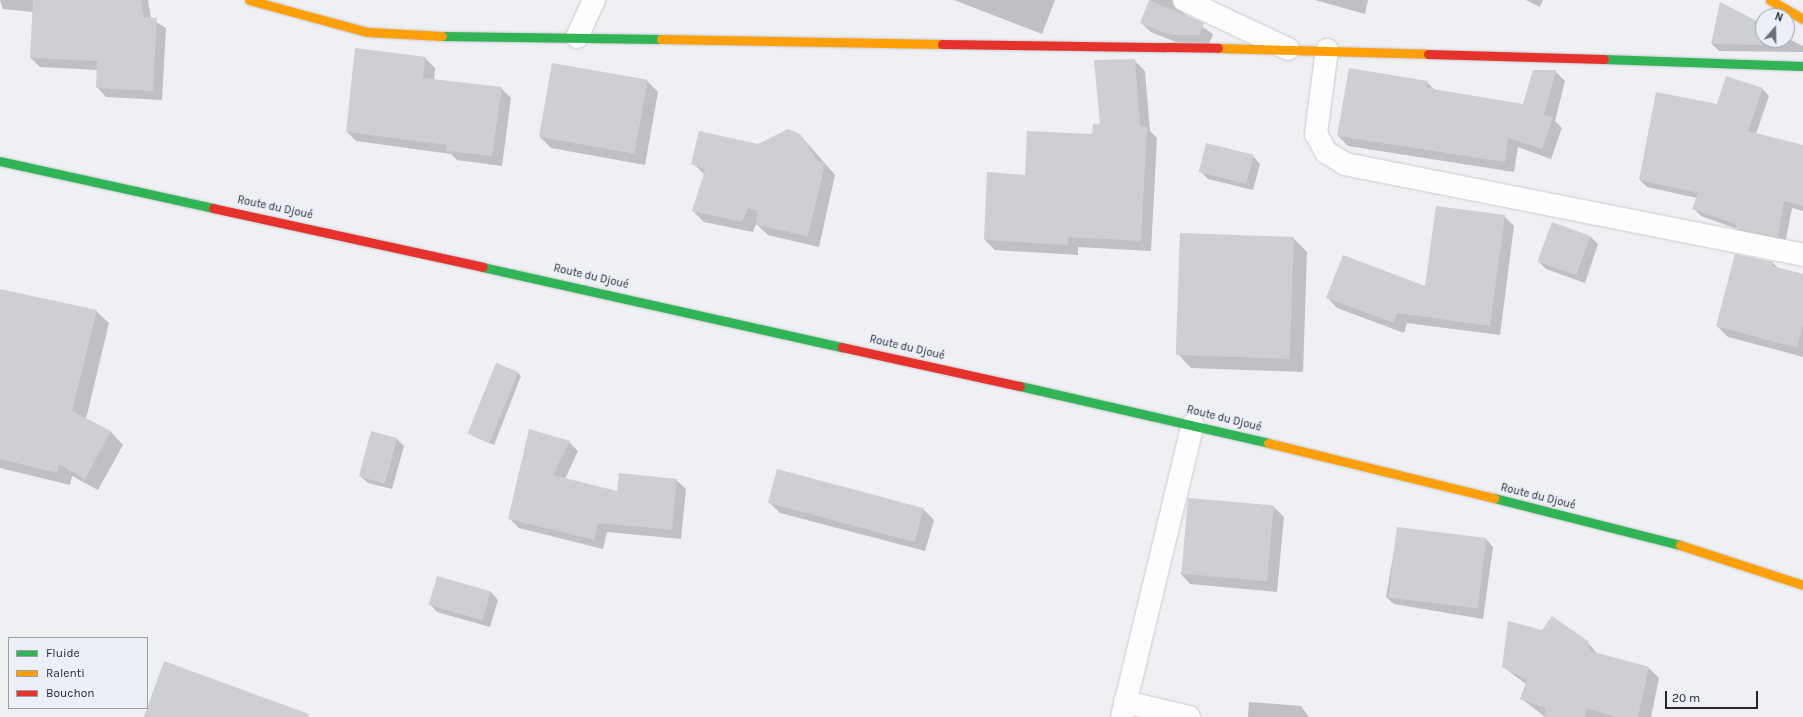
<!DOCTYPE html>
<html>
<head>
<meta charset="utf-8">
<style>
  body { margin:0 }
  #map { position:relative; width:1803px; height:717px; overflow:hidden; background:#eef0f4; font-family:Karla,sans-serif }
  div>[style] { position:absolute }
  .shadow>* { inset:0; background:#0003 }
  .building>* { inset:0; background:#cdcfd2; transform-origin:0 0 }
  .roads { filter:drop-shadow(0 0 1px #caccd0) drop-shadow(0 0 1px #caccd0) }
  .street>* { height:22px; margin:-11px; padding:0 11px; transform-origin:11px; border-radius:11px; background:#fcfdfd }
  .fast>* { height:9px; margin:-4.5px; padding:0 4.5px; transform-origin:4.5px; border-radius:4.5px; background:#30b455 }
  .slow>* { height:9px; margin:-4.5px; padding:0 4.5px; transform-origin:4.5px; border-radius:4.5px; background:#ff9f0a }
  .jam>* { height:9px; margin:-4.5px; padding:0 4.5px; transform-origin:4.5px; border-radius:4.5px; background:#e5322d }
  span { translate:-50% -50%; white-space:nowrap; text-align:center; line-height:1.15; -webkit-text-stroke:3px #eaeff8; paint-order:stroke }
  .street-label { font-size:11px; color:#26272b }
  .legend { position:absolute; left:8px; top:637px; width:140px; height:72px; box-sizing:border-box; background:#eaeff8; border:1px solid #9c9fa6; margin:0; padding:5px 7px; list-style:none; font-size:12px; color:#26272b }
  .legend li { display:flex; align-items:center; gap:8px; height:20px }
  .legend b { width:20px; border:1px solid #9c9fa6 }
  .north { position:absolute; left:1755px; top:8px; width:40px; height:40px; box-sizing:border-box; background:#eaeff8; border:1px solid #9c9fa6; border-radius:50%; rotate:20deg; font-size:11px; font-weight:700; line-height:16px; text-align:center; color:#26272b }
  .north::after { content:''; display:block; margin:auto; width:14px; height:18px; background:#6c6d71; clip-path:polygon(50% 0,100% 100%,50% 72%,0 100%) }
  .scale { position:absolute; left:1665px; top:691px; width:93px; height:18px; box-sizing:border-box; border:2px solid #26272b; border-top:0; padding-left:5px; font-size:12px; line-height:14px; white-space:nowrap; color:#26272b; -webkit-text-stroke:3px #eaeff8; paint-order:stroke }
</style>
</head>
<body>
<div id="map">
  <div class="shadow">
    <div style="clip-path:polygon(0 0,148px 0,151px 19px,166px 28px,162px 100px,106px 97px,97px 87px,98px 70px,40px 67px,31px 58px,33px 12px,3px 9px)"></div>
    <div style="clip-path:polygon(954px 0,1055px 0,1042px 34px)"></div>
    <div style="clip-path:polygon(1150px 0,1189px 0,1182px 5px,1183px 13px,1213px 34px,1209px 44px,1181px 44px,1151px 32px,1141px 23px)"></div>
    <div style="clip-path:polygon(1315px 0,1368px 0,1365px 14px)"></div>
    <div style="clip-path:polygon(1526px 0,1543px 0,1540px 7px)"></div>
    <div style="clip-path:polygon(1763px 25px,1763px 40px,1787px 38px,1803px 46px,1803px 52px,1719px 51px,1712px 44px)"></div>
    <div style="clip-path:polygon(425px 58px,435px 68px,434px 80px,501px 88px,511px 98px,502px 166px,457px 160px,451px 154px,356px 141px,347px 132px)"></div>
    <div style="clip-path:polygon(1134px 60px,1145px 71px,1150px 131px,1157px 138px,1151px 251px,1078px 247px,1078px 255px,995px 250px,985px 240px,1026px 176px,1093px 135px)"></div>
    <div style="clip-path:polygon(1555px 71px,1565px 81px,1555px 121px,1562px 128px,1551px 159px,1518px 147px,1514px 172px,1348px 146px,1338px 136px,1427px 82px,1436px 91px,1524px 105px)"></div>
    <div style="clip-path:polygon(647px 81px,658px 92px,645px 165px,551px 148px,540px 137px)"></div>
    <div style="clip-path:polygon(1762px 88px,1769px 96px,1756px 134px,1803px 146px,1803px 211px,1792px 208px,1785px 244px,1744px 236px,1737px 229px,1701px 216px,1694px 209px,1697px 198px,1647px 187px,1640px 180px,1717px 105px)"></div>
    <div style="clip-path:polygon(800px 135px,835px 175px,819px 247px,768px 235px,756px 224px,753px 232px,704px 222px,693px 211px,705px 175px,693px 163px)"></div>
    <div style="clip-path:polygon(1253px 156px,1260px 164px,1253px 190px,1208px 179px,1200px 171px)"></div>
    <div style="clip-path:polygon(1504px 216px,1514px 226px,1500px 335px,1407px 323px,1404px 333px,1337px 308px,1328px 298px,1426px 287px)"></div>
    <div style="clip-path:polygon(1552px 223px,1591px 237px,1598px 244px,1585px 283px,1546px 269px,1538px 261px)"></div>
    <div style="clip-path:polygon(1293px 238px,1307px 252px,1303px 372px,1191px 368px,1178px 354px)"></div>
    <div style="clip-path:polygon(1773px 263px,1778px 268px,1803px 275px,1803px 357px,1728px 337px,1717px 326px)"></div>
    <div style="clip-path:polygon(0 290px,96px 311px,109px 323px,86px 419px,111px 432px,123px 445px,98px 490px,72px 476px,70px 485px,0 468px)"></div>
    <div style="clip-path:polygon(517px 372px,521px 376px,494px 445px,475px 437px,471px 434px)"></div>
    <div style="clip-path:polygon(396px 438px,404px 446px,392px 489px,368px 483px,360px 476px)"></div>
    <div style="clip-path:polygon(569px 442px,578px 451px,565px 479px,618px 492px,676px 480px,686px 489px,681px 539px,607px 532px,603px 549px,519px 528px,509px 518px)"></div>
    <div style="clip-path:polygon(769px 502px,923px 509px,934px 520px,925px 551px,780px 513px)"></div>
    <div style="clip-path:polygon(1273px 506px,1284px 517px,1277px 592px,1190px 584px,1180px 573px)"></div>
    <div style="clip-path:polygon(1398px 528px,1486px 539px,1493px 547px,1483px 619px,1394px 604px,1386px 597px)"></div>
    <div style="clip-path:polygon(438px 577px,491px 592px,498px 600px,490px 627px,437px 612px,430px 604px)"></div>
    <div style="clip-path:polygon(1587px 642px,1598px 654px,1648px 667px,1659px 678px,1651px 717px,1545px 717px,1521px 698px,1526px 684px,1503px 667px)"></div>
    <div style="clip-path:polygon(1249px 702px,1301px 706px,1309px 717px,1248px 717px)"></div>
  </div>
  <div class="building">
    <div style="clip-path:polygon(33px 0,141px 0,144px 17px,157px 18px,153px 91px,96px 88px,97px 61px,30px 58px)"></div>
    <div style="clip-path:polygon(1149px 0,1204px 23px,1199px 35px,1170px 35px,1140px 23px)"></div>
    <div style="clip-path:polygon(1720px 2px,1763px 24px,1763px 45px,1711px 44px)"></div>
    <div style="clip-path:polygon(355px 48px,426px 57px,423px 78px,502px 87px,492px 156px,446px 151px,447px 145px,346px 132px)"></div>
    <div style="clip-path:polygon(1135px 59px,1140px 126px,1147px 127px,1141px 241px,1068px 237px,1068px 245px,984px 240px,987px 172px,1025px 175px,1027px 131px,1092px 134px,1093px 124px,1100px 124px,1094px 60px)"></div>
    <div style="left:552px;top:63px;width:97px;height:75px;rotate:10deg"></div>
    <div style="clip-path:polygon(1349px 68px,1428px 81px,1427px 88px,1523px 104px,1533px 70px,1556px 70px,1544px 115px,1553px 117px,1542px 149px,1508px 138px,1505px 162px,1337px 136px)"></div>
    <div style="clip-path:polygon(1726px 76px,1763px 88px,1748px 131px,1803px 145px,1803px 206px,1784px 201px,1778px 237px,1736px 229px,1736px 224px,1692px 209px,1698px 193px,1639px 180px,1656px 92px,1717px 104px)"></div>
    <div style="clip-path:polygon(788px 129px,800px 134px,817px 160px,825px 164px,808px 236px,756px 225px,758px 211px,748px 208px,742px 222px,692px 211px,705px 170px,691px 164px,699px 131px,758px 144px)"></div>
    <div style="left:1206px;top:143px;width:49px;height:30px;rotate:14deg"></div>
    <div style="clip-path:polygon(1436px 206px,1505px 215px,1490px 326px,1397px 313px,1394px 323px,1326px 298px,1343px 255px,1425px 286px)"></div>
    <div style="left:1552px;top:222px;width:41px;height:42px;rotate:20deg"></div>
    <div style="left:1180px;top:233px;width:114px;height:122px;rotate:2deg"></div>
    <div style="clip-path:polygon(1735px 254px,1773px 262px,1772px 266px,1803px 274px,1803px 325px,1797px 348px,1716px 326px)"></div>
    <div style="clip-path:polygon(0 289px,97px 310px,72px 411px,111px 431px,85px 479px,59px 464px,57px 473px,0 459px)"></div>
    <div style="left:496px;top:363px;width:24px;height:76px;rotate:22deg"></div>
    <div style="clip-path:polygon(529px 429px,570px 441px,553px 475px,617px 491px,619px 473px,677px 479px,672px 530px,598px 523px,594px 540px,508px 519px)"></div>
    <div style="left:371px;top:431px;width:27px;height:47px;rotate:15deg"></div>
    <div style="left:777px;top:469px;width:152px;height:35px;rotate:15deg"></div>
    <div style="left:1188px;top:498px;width:86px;height:76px;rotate:5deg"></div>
    <div style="left:1397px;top:527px;width:90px;height:71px;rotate:7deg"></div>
    <div style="left:437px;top:576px;width:56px;height:30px;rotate:16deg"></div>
    <div style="clip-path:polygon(1552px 616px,1588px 641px,1590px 651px,1649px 667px,1638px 717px,1615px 717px,1587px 708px,1585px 717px,1544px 717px,1546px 708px,1520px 699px,1527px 680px,1502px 667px,1508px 621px,1542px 630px)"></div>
    <div style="clip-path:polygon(164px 661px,309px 714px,308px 717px,144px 717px)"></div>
  </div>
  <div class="roads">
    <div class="street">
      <div style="left:1184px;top:0;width:115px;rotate:25.2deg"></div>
      <div style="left:577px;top:37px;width:41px;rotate:-65.3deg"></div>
      <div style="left:1327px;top:50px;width:85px;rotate:97.5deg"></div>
      <div style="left:1316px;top:134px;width:21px;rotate:61deg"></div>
      <div style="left:1326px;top:152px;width:22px;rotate:32deg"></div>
      <div style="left:1345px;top:164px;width:467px;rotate:11.2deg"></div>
      <div style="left:1125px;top:702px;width:66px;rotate:13.2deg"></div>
      <div style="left:1122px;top:717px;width:301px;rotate:-76.4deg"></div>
    </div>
    <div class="fast">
      <div style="left:442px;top:36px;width:219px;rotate:0.8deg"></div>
      <div style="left:1604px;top:59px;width:199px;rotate:2deg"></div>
      <div style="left:0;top:161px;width:218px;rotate:12.4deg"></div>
      <div style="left:483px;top:267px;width:368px;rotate:12.6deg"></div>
      <div style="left:1020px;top:386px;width:254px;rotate:12.9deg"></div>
      <div style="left:1494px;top:498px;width:192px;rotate:14.2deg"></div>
    </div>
    <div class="slow">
      <div style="left:249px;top:0;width:123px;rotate:15.1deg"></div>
      <div style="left:368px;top:32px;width:74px;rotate:3.1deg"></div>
      <div style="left:1770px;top:0;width:38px;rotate:30deg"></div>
      <div style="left:661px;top:39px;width:281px;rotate:1deg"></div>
      <div style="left:1218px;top:48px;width:210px;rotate:1.6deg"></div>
      <div style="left:1268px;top:443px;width:233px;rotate:13.7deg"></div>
      <div style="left:1680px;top:545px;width:129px;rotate:18deg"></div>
    </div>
    <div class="jam">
      <div style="left:942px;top:44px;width:276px;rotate:0.8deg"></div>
      <div style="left:1428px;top:54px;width:176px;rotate:1.6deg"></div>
      <div style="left:213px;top:208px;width:276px;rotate:12.3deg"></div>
      <div style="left:842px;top:347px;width:182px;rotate:12.4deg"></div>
    </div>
  </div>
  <div class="street-label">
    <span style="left:275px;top:208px;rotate:12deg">Route du Djoué</span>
    <span style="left:591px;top:277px;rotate:13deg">Route du Djoué</span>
    <span style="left:907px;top:348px;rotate:13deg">Route du Djoué</span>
    <span style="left:1224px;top:419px;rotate:14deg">Route du Djoué</span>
    <span style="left:1538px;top:497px;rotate:14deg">Route du Djoué</span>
  </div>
  <ul class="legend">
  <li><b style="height:5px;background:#30b455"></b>Fluide</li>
  <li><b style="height:5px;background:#ff9f0a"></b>Ralenti</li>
  <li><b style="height:5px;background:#e5322d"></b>Bouchon</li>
  </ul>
  <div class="north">N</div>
  <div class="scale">20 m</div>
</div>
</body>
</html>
